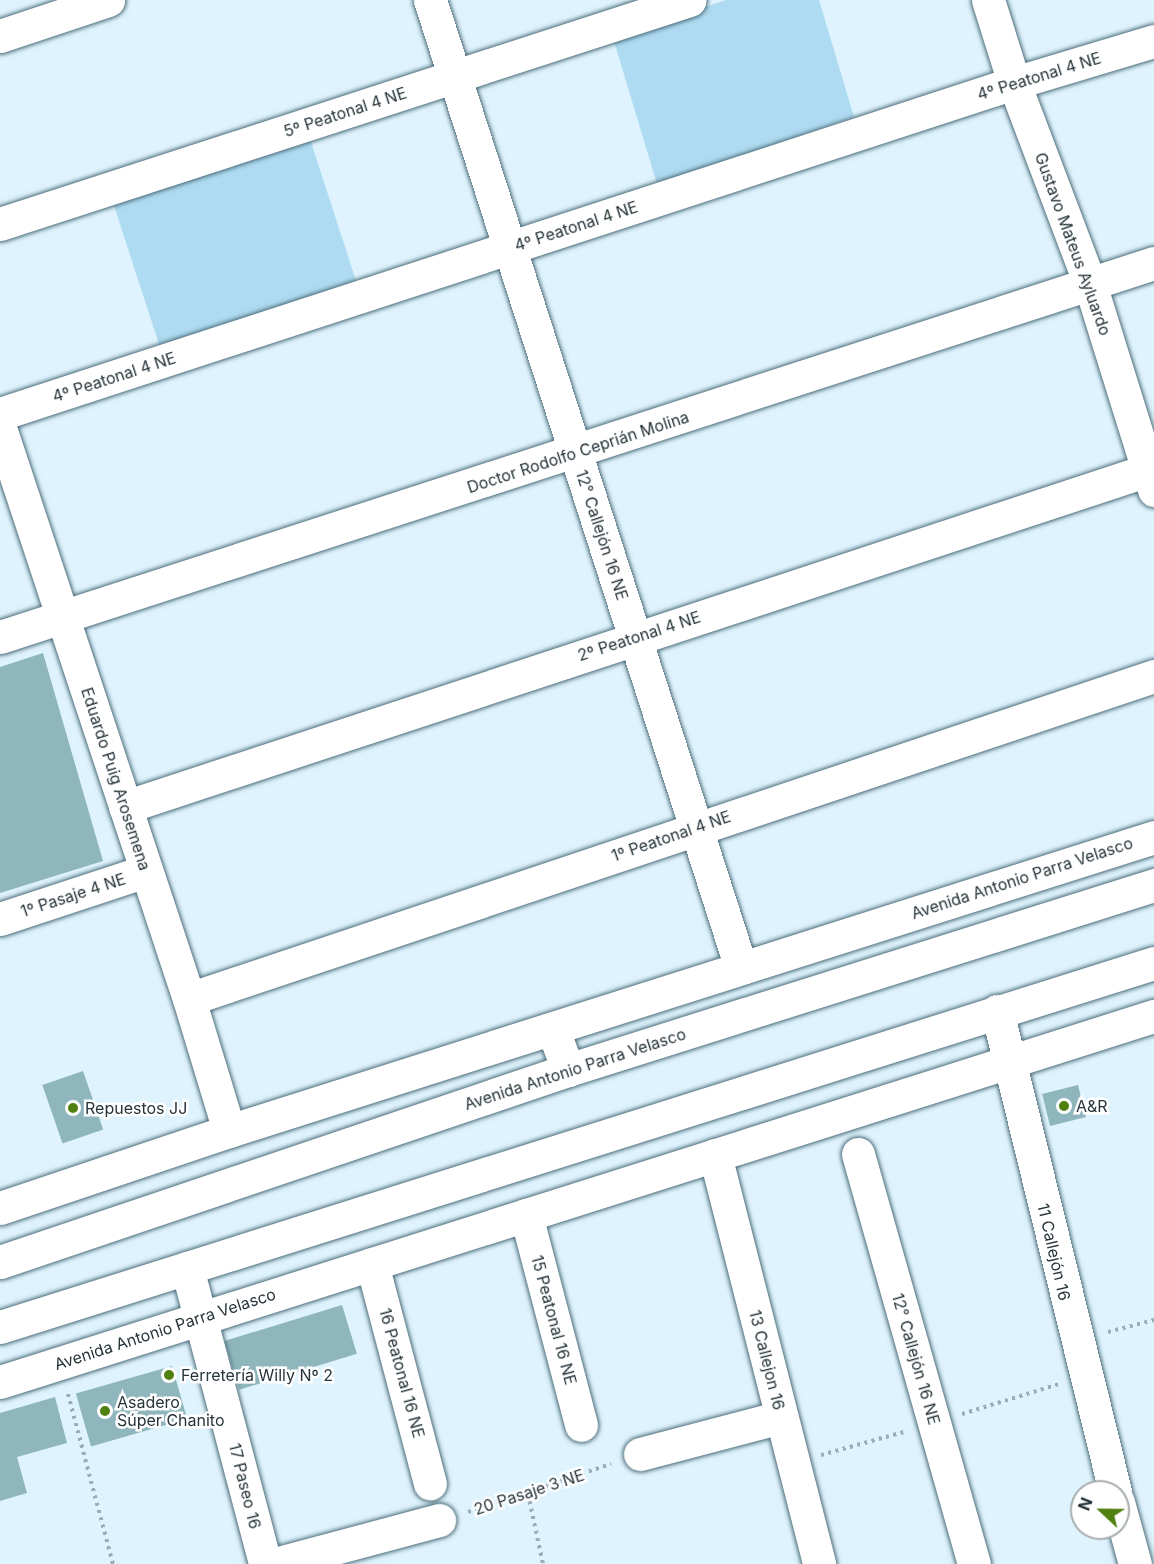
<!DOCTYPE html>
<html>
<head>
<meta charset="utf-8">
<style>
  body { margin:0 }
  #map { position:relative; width:1154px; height:1564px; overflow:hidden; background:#def3fd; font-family:Inter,sans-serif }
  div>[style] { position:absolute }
  .green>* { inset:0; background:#aedbf1; transform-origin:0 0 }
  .building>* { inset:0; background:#8fb6bd; transform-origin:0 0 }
  .path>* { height:4px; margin-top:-2px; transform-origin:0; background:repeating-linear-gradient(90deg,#9aacb5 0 3px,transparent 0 7.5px) }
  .roads { filter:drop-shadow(0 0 2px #4d6d7b) drop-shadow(0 0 2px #4d6d7b) }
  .minor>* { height:33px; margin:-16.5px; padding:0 16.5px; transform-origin:16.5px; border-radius:16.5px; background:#fff }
  .tertiary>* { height:33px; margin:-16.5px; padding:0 16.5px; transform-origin:16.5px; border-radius:16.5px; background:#fff }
  .secondary>* { height:33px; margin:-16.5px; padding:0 16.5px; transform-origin:16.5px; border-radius:16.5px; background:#fff }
  .dots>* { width:16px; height:16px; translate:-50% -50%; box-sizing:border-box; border:3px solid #fff; border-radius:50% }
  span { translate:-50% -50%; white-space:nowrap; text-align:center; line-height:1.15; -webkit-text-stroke:5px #fff; paint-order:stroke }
  .street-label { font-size:16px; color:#26343a }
  .poi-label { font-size:16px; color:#26343a }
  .left { translate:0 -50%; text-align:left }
  .north { position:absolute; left:1070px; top:1480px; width:60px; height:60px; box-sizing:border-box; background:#fff; border:2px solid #a8aeb0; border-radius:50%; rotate:292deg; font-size:16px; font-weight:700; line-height:24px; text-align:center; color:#26343a }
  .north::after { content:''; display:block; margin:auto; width:21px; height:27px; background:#508010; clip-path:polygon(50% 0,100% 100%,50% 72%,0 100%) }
</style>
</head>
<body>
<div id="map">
  <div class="green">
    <div style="clip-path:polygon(726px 0,819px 0,854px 117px,657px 184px,613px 38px)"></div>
    <div style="left:309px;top:136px;width:153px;height:207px;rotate:72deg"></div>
  </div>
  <div class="building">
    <div style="clip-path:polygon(43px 653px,103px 861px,0 893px,0 667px)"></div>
    <div style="left:83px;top:1071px;width:62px;height:43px;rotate:71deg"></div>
    <div style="left:1078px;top:1085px;width:33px;height:37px;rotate:76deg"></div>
    <div style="left:342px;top:1305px;width:51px;height:123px;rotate:73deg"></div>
    <div style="left:172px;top:1366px;width:55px;height:100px;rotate:74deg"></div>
    <div style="clip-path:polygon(55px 1397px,67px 1443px,17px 1457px,27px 1493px,0 1501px,0 1413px)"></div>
  </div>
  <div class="path">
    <div style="left:1108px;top:1332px;width:48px;rotate:-14.6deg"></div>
    <div style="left:68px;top:1394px;width:176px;rotate:75.2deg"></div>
    <div style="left:962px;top:1414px;width:102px;rotate:-17.2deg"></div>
    <div style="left:821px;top:1455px;width:86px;rotate:-15.5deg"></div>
    <div style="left:528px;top:1494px;width:72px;rotate:77.9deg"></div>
    <div style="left:468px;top:1512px;width:151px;rotate:-18.6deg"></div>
  </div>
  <div class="roads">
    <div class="minor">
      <div style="left:430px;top:0;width:1017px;rotate:72.19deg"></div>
      <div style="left:988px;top:0;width:87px;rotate:72.6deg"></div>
      <div style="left:1014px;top:83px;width:215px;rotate:69.3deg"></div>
      <div style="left:1090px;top:284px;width:216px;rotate:72.7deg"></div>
      <div style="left:0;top:36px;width:114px;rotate:-18.4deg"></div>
      <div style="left:0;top:224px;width:725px;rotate:-17.99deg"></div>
      <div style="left:0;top:414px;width:1067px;rotate:-18.08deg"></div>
      <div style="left:1014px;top:83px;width:146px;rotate:-16.7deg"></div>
      <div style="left:0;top:428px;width:601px;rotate:71.69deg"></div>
      <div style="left:189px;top:999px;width:138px;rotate:73.1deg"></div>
      <div style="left:0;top:637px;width:1213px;rotate:-17.96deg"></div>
      <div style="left:125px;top:807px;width:1083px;rotate:-18.23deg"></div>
      <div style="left:0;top:919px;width:154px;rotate:-18.2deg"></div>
      <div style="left:189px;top:999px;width:1018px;rotate:-18.51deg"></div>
      <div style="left:997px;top:1011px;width:495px;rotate:76.2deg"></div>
      <div style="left:858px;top:1154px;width:426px;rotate:74.2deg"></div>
      <div style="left:715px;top:1155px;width:422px;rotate:75.7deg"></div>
      <div style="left:526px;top:1215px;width:217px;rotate:75.3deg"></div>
      <div style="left:372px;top:1264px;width:227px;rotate:75.2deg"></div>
      <div style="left:187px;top:1268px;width:306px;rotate:75.2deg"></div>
      <div style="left:640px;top:1454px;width:146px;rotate:-14.7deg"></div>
      <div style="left:1118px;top:1502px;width:64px;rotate:74.7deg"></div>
      <div style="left:275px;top:1564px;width:170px;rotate:-15deg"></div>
    </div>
    <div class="tertiary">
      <div style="left:0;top:1208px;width:242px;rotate:-18.6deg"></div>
      <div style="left:229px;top:1131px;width:971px;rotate:-17.63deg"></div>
      <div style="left:0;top:1382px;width:1211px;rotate:-17.6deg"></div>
    </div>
    <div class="secondary">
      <div style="left:553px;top:1030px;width:43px;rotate:69.4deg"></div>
      <div style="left:0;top:1262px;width:600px;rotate:-18.68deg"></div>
      <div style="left:568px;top:1070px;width:615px;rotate:-17.52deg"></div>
      <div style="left:0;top:1327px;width:1210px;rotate:-17.51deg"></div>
    </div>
  </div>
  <div class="dots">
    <div style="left:1064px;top:1106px;background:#508010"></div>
    <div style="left:73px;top:1108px;background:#508010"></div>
    <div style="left:169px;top:1375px;background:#508010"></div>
    <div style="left:105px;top:1411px;background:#508010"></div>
  </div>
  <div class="street-label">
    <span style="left:1039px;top:76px;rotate:-17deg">4º Peatonal 4 NE</span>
    <span style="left:345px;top:112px;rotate:-18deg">5º Peatonal 4 NE</span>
    <span style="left:576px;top:226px;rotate:-18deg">4º Peatonal 4 NE</span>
    <span style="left:1073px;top:244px;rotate:70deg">Gustavo Mateus Ayluardo</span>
    <span style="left:114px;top:377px;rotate:-18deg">4º Peatonal 4 NE</span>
    <span style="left:578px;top:452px;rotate:-18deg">Doctor Rodolfo Ceprián Molina</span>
    <span style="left:602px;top:535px;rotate:72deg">12° Callejón 16 NE</span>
    <span style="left:639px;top:636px;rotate:-18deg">2º Peatonal 4 NE</span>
    <span style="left:116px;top:779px;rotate:72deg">Eduardo Puig Arosemena</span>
    <span style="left:671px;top:836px;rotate:-19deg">1º Peatonal 4 NE</span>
    <span style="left:1022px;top:878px;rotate:-18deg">Avenida Antonio Parra Velasco</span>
    <span style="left:73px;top:895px;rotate:-18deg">1º Pasaje 4 NE</span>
    <span style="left:575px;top:1069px;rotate:-18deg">Avenida Antonio Parra Velasco</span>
    <span style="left:1054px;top:1252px;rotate:77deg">11 Callejón 16</span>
    <span style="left:554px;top:1320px;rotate:75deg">15 Peatonal 16 NE</span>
    <span style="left:165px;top:1329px;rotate:-18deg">Avenida Antonio Parra Velasco</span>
    <span style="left:916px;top:1359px;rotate:74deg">12° Callejón 16 NE</span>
    <span style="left:767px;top:1360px;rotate:76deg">13 Callejon 16</span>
    <span style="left:402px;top:1373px;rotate:75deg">16 Peatonal 16 NE</span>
    <span style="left:245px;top:1486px;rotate:76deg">17 Paseo 16</span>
    <span style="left:529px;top:1492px;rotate:-18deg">20 Pasaje 3 NE</span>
  </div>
  <div class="poi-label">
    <span class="left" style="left:1076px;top:1106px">A&amp;R</span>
    <span class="left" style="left:85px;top:1108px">Repuestos JJ</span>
    <span class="left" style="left:181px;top:1375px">Ferretería Willy Nº 2</span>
    <span class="left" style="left:117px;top:1411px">Asadero<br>Súper Chanito</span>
  </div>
  <div class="north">N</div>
</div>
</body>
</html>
